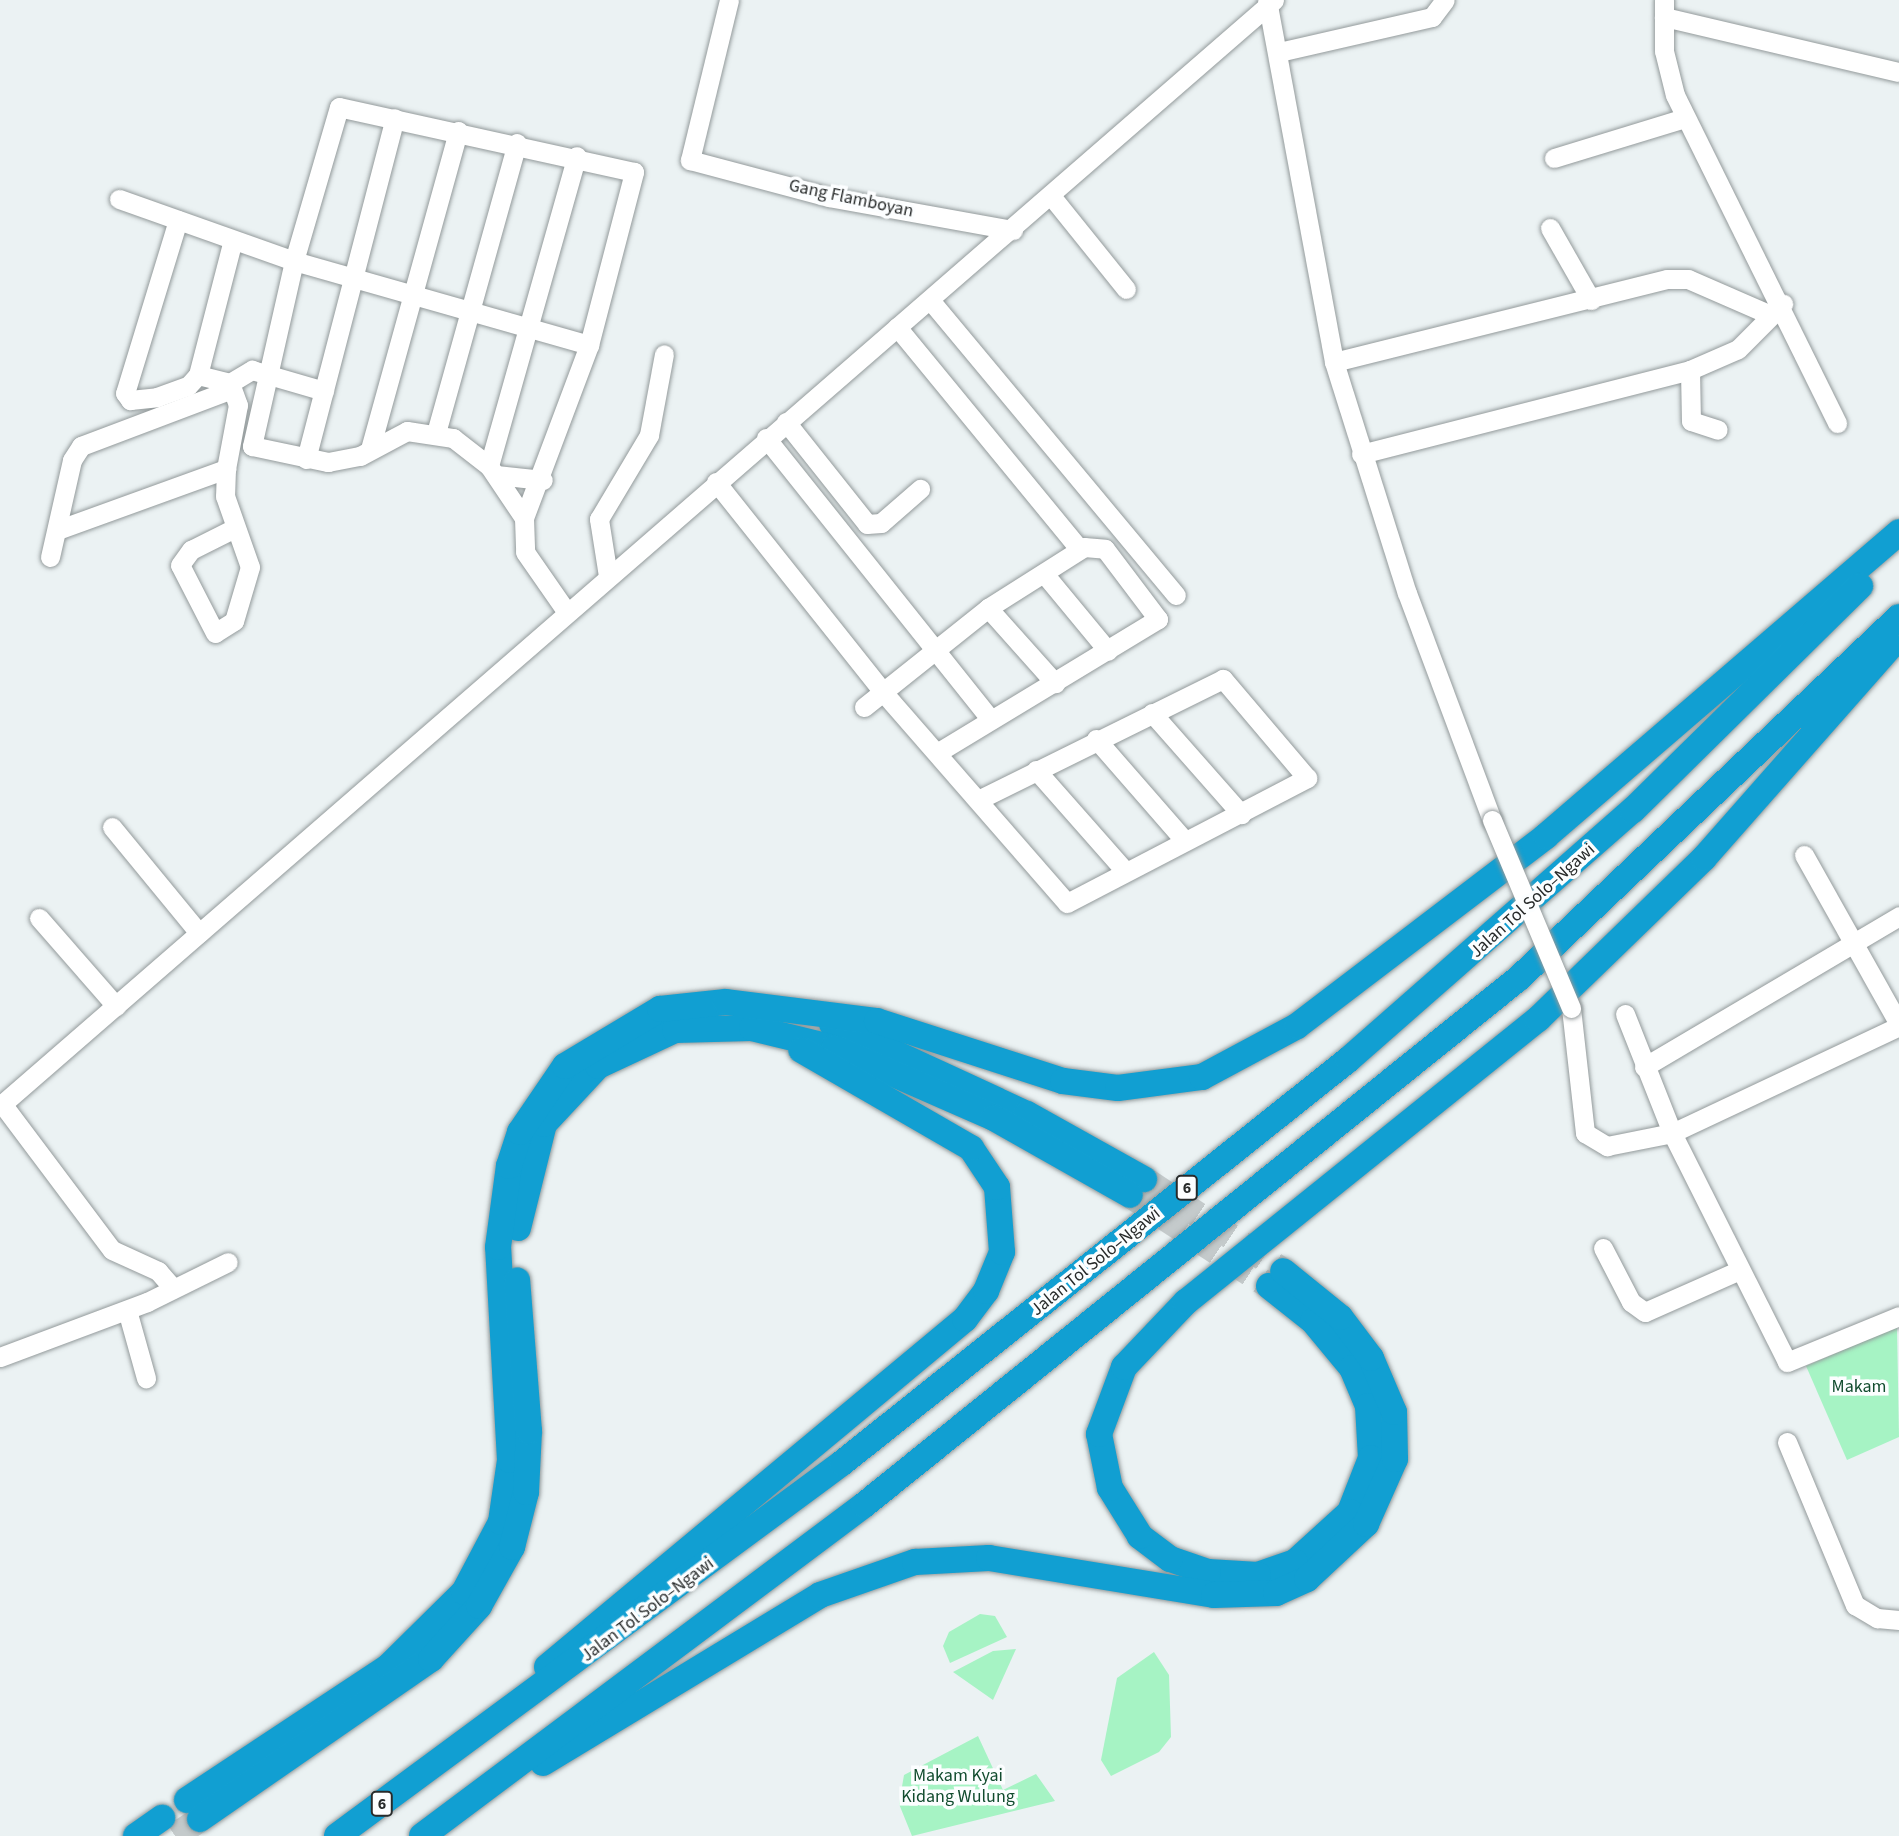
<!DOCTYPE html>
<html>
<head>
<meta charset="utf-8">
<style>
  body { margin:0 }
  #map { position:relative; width:1899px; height:1836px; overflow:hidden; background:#ebf2f3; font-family:"Source Sans 3",sans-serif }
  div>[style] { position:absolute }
  .green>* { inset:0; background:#a6f3c4 }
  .highway-tunnel>* { height:26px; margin-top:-13px; transform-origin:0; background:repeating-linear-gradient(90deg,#c4cacb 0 26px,transparent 0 39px) }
  .roads { filter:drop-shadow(0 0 2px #939a9b) drop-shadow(0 0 2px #939a9b) }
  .minor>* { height:19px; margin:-9.5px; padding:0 9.5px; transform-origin:9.5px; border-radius:9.5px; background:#fff }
  .highway>* { height:26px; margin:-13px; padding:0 13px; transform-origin:13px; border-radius:13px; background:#119fd2 }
  .bridges { filter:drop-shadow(0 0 2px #939a9b) drop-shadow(0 0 2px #939a9b) }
  .minor-bridge>* { height:19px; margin:-9.5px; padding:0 9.5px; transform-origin:9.5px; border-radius:9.5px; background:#fff }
  span { translate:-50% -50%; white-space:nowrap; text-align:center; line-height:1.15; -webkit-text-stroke:7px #fcfeff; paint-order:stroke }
  .shield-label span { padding:2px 5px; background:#fcfeff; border:2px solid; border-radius:5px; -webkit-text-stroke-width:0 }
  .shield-label { font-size:16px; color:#282b2b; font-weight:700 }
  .street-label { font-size:18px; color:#282b2b }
  .park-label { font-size:18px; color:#114c2e }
</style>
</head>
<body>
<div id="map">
  <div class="green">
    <div style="clip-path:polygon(1897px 1327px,1899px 1437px,1847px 1460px,1806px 1366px)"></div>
    <div style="clip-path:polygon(980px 1614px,995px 1616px,1007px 1637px,950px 1663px,943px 1646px,949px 1632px)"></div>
    <div style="clip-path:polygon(1016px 1649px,993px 1700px,953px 1672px,993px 1651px)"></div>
    <div style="clip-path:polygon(1154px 1652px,1169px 1675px,1171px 1737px,1159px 1752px,1111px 1776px,1101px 1760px,1117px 1678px)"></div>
    <div style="clip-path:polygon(978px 1736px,1003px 1790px,1036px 1774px,1055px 1801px,912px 1836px,899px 1804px,904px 1775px)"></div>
  </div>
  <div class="highway-tunnel">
    <div style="left:1144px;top:1179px;width:167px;rotate:33.5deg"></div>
    <div style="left:1130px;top:1195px;width:166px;rotate:33.2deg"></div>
    <div style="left:175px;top:1836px;width:30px;rotate:-34deg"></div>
  </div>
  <div class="roads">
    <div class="minor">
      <div style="left:729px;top:0;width:165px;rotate:103.7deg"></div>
      <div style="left:690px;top:160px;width:144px;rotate:14.9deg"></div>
      <div style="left:829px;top:197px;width:187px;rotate:10.2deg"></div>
      <div style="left:1267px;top:0;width:368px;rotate:79.5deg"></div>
      <div style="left:1334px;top:362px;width:242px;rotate:72.5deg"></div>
      <div style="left:1407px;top:593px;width:242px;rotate:69.5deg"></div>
      <div style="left:1664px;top:0;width:51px;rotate:90deg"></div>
      <div style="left:1664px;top:51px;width:45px;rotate:76deg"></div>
      <div style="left:1675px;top:95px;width:366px;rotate:63.7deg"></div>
      <div style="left:1664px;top:17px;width:241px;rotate:13.2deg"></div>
      <div style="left:1279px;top:52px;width:157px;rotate:-12.9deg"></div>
      <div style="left:1432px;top:17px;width:21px;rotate:-53deg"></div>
      <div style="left:1554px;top:158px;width:137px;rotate:-17deg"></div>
      <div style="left:1052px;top:197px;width:118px;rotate:51.2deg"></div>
      <div style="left:119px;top:199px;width:186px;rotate:19.5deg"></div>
      <div style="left:294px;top:261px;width:307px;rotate:15.9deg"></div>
      <div style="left:178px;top:220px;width:181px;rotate:107deg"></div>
      <div style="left:125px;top:393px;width:9px;rotate:54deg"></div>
      <div style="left:130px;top:400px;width:27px;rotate:-6deg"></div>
      <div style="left:157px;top:397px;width:33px;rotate:-20deg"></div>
      <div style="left:188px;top:386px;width:15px;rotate:-48deg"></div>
      <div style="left:1550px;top:228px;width:83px;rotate:60.3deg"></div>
      <div style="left:930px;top:300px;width:384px;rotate:50.2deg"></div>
      <div style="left:897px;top:327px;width:281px;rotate:50.6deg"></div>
      <div style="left:1334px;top:362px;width:343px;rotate:-14deg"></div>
      <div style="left:1667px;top:279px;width:21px"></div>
      <div style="left:1688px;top:279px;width:87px;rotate:23.6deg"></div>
      <div style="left:1690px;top:370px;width:51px;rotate:88.9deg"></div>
      <div style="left:1691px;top:421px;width:28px;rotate:18deg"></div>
      <div style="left:230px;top:383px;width:33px;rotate:-166deg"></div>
      <div style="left:198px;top:375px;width:139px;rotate:-75.5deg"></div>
      <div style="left:230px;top:383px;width:26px;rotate:-31deg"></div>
      <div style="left:252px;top:370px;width:75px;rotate:16.3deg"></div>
      <div style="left:786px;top:422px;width:130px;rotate:51.5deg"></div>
      <div style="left:867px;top:524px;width:14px;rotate:-4deg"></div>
      <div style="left:881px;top:523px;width:52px;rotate:-41.1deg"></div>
      <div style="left:436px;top:433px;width:301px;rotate:-74.4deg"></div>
      <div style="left:766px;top:438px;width:359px;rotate:51.4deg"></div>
      <div style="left:370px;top:449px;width:330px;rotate:-74.5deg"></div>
      <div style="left:1361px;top:454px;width:340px;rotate:-14.3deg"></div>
      <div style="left:1690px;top:370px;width:52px;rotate:-23.6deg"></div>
      <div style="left:1738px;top:349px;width:64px;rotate:-45deg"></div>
      <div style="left:306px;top:459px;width:352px;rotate:-75.4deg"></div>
      <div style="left:489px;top:466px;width:322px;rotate:-74.2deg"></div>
      <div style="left:226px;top:469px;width:27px;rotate:92deg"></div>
      <div style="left:225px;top:496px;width:75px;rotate:70.6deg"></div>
      <div style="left:250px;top:567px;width:56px;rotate:106.5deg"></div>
      <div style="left:234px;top:621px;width:22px;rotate:148deg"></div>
      <div style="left:215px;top:633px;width:76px;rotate:-117.2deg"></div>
      <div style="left:180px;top:565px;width:19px;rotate:-54deg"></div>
      <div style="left:191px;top:550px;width:49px;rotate:-26.6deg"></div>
      <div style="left:496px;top:475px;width:47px;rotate:6.1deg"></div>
      <div style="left:716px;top:482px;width:267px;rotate:51.5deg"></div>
      <div style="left:882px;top:691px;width:281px;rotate:48.9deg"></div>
      <div style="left:1067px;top:903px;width:271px;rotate:-27.5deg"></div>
      <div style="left:1307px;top:778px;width:130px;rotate:-130.3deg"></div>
      <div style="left:1223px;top:679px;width:271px;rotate:153.7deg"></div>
      <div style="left:524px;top:518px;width:185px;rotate:-69.4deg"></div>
      <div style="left:589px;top:345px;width:179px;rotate:-75.4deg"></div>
      <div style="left:634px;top:172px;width:302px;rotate:-167.6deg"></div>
      <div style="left:339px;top:107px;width:160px;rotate:106.3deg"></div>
      <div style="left:294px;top:261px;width:190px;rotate:102.8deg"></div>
      <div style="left:252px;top:446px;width:78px;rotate:11.9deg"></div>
      <div style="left:328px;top:462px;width:33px;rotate:-11deg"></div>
      <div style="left:360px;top:456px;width:53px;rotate:-28deg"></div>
      <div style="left:407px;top:431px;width:47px;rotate:8.7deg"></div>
      <div style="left:453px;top:438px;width:46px;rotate:37.9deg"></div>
      <div style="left:489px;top:466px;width:63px;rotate:56.1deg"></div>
      <div style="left:524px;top:518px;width:34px;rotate:88deg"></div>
      <div style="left:525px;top:552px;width:72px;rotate:55.2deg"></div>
      <div style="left:60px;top:529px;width:177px;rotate:-19.9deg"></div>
      <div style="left:226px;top:469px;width:65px;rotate:-79.4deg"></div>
      <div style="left:238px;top:405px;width:23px;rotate:-110deg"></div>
      <div style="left:50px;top:557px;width:99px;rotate:-77.2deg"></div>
      <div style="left:72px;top:460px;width:17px;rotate:-57deg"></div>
      <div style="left:81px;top:446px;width:161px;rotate:-20.7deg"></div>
      <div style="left:608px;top:576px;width:58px;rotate:-99deg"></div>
      <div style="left:599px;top:519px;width:98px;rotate:-59.2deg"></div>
      <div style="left:649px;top:435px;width:82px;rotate:-79.5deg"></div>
      <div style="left:1046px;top:576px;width:97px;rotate:50.4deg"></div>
      <div style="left:988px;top:608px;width:101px;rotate:48.2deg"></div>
      <div style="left:864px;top:707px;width:159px;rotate:-38.6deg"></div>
      <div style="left:988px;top:608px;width:114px;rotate:-32.4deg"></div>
      <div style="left:1084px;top:547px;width:21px;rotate:5deg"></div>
      <div style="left:1105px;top:549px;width:88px;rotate:52.9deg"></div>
      <div style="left:1158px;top:619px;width:255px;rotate:148.8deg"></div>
      <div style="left:1152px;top:713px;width:135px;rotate:48.6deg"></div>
      <div style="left:1096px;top:739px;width:135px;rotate:48.9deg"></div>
      <div style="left:1036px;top:770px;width:135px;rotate:48.6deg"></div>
      <div style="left:112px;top:827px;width:137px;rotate:50.6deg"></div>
      <div style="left:1804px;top:855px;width:194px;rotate:60.7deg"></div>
      <div style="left:39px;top:918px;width:117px;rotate:48.8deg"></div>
      <div style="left:1571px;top:1008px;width:126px;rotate:83.6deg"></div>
      <div style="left:1585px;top:1133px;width:26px;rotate:31deg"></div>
      <div style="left:1607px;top:1146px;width:66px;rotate:-11.3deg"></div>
      <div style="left:1672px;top:1133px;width:256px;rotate:63.3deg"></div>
      <div style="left:1787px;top:1362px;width:121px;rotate:-22.3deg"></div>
      <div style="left:1625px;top:1014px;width:128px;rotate:68.4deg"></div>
      <div style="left:1672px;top:1133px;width:251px;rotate:-25.2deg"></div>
      <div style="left:1644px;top:1067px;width:296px;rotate:-30.6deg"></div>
      <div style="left:3px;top:1105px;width:181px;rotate:53.1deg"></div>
      <div style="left:112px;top:1250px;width:51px;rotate:24.5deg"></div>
      <div style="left:158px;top:1271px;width:18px;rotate:49deg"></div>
      <div style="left:0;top:1106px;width:1687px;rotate:-40.96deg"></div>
      <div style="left:1603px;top:1248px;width:61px;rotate:62.6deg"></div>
      <div style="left:1631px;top:1302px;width:17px;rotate:36deg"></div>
      <div style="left:1645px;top:1312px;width:104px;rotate:-23.9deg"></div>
      <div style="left:127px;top:1310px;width:71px;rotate:74.4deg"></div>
      <div style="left:0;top:1357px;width:157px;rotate:-20.5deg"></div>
      <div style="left:147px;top:1302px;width:90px;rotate:-26.3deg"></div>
      <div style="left:1787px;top:1442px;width:177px;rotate:67.4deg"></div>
      <div style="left:1855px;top:1605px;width:26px;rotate:31deg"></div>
      <div style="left:1877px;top:1618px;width:22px;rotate:5deg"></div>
    </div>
    <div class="highway">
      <div style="left:832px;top:1024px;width:215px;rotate:24.8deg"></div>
      <div style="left:1027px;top:1114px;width:134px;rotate:29.1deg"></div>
      <div style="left:518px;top:1228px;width:107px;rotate:-76deg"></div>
      <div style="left:544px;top:1124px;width:79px;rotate:-47deg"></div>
      <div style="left:598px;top:1066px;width:85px;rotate:-25.1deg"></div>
      <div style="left:675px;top:1030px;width:77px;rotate:-1.5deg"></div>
      <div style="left:752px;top:1028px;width:84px;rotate:13.7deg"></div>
      <div style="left:834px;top:1048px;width:175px;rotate:23.6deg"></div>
      <div style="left:994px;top:1118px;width:156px;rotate:29.5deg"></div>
      <div style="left:1269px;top:1286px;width:56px;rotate:38.5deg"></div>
      <div style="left:1313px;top:1321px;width:61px;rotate:50.3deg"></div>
      <div style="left:1352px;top:1368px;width:41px;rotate:67.2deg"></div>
      <div style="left:1368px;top:1406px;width:52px;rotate:86.7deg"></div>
      <div style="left:1371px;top:1458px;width:58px;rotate:111.3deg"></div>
      <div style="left:1350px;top:1512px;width:74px;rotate:137.7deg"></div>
      <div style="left:1295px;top:1562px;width:39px;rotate:161deg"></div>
      <div style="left:1258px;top:1575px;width:50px;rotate:-176.6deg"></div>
      <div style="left:1208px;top:1572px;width:40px;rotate:-161.1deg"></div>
      <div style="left:1170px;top:1559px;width:38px;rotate:-143deg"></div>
      <div style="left:1140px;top:1536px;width:57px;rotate:-122deg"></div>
      <div style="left:1110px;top:1488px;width:55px;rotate:-101.5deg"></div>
      <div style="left:1099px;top:1434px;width:72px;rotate:-69.5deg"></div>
      <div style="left:1124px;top:1367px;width:90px;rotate:-46.4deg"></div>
      <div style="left:1186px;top:1302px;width:452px;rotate:-38.8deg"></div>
      <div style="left:1538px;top:1019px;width:231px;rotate:-44.1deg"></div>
      <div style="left:1704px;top:858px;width:283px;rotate:-48.6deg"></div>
      <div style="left:547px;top:1667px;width:544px;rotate:-39.78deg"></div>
      <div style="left:965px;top:1319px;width:35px;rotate:-53deg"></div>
      <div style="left:986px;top:1291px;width:42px;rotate:-67.7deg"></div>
      <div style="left:1002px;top:1252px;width:65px;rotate:-94.4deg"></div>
      <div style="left:997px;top:1187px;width:47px;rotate:-123.7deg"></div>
      <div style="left:971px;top:1148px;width:196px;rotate:-150deg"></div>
      <div style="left:543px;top:1763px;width:324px;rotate:-31.2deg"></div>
      <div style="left:820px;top:1595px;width:101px;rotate:-19.2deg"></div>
      <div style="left:915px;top:1562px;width:74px;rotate:-3.1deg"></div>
      <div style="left:989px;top:1558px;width:228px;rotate:9.3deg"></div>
      <div style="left:1214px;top:1595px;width:62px;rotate:-1.8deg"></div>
      <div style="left:1276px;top:1593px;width:34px;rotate:-24deg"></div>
      <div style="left:1307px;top:1579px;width:81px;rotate:-43deg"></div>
      <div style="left:1366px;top:1524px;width:71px;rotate:-66deg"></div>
      <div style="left:1395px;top:1459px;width:47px;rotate:-91.2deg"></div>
      <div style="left:1394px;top:1412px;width:59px;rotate:-113.1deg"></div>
      <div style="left:1371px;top:1358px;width:51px;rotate:-127.1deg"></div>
      <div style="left:1340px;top:1317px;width:73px;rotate:-141.1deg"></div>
      <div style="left:187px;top:1800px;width:241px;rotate:-33.5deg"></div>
      <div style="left:388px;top:1667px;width:107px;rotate:-44.6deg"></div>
      <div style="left:464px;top:1592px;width:79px;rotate:-62.1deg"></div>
      <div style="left:501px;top:1522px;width:63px;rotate:-81.7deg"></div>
      <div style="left:510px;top:1460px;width:213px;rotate:-93.2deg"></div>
      <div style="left:498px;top:1247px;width:82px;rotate:-82.3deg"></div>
      <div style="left:509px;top:1166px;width:36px;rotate:-72deg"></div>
      <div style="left:520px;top:1132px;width:80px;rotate:-55.7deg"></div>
      <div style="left:565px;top:1066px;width:111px;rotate:-31deg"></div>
      <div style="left:660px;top:1009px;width:66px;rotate:-6.1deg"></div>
      <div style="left:726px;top:1002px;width:152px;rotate:7.2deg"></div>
      <div style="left:877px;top:1021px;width:195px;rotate:17.9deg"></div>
      <div style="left:1063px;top:1081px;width:55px;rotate:7.3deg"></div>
      <div style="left:1118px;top:1088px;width:85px;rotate:-7.5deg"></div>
      <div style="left:1202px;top:1077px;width:108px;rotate:-28.2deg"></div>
      <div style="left:1297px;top:1026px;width:313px;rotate:-37.3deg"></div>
      <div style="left:1546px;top:836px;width:466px;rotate:-40.7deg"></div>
      <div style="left:200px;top:1819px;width:281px;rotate:-34.7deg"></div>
      <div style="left:431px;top:1659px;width:72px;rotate:-47.8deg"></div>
      <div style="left:479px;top:1606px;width:68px;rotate:-60.8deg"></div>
      <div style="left:512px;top:1547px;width:57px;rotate:-75.7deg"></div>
      <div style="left:526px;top:1492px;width:61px;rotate:-87.2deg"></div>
      <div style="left:529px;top:1431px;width:151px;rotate:-94.5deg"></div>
      <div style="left:136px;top:1836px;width:32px;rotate:-35deg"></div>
      <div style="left:337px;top:1836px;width:628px;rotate:-36.45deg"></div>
      <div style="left:842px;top:1463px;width:647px;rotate:-38.54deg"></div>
      <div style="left:1348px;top:1060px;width:379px;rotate:-41.3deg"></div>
      <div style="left:1633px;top:810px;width:319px;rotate:-44.6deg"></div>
      <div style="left:422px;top:1836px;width:552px;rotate:-36.83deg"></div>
      <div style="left:864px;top:1505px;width:841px;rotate:-38.82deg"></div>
      <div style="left:1519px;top:978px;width:524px;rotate:-43.53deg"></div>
    </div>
  </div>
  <div class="bridges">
    <div class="minor-bridge">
      <div style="left:1492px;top:820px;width:204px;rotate:67.2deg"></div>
    </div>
  </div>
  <div class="shield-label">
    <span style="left:1187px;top:1188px">6</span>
    <span style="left:382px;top:1804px">6</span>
  </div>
  <div class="street-label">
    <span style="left:851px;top:199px;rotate:12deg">Gang Flamboyan</span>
    <span style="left:1533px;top:901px;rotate:-42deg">Jalan Tol Solo–Ngawi</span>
    <span style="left:1096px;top:1262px;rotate:-39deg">Jalan Tol Solo–Ngawi</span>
    <span style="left:648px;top:1610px;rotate:-37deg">Jalan Tol Solo–Ngawi</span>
  </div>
  <div class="park-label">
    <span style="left:1859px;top:1387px">Makam</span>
    <span style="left:958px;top:1787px">Makam Kyai<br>Kidang Wulung</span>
  </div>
</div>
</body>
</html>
